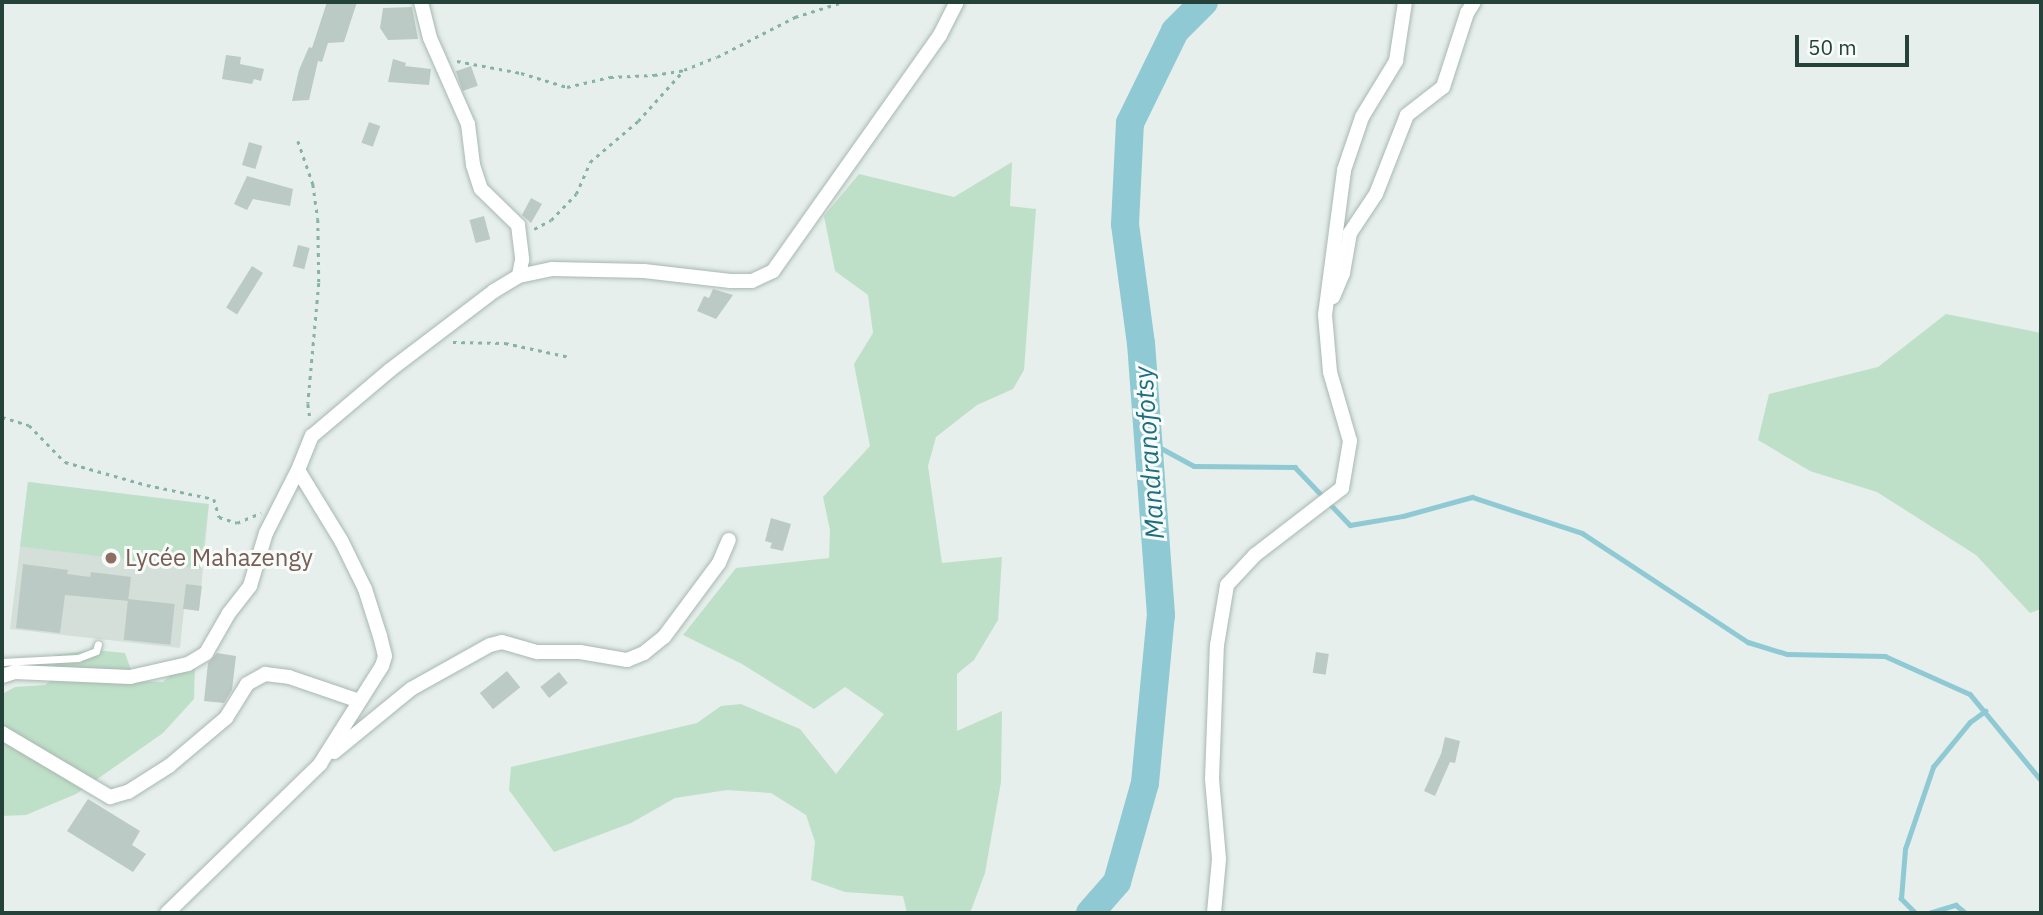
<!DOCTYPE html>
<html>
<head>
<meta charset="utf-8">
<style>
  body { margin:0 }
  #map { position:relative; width:2043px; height:915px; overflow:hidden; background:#e6efeb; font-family:"IBM Plex Sans",sans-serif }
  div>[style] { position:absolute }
  .built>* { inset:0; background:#d4dfda }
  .green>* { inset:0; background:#bfe0c8; transform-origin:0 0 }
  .stream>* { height:4.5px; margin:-2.25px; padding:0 2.25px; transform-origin:2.25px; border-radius:2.25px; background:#8ec9d4 }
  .river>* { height:28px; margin:-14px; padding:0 14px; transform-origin:14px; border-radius:14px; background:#8ec9d4 }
  .building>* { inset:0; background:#bbcac4; transform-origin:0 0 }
  .path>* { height:2.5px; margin-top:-1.25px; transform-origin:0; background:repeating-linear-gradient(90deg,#86b3a5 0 3.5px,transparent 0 8.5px) }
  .roads { filter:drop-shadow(0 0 2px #a8b8b2) drop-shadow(0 0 2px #a8b8b2) }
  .service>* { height:7px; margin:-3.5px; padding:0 3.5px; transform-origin:3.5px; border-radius:3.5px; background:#fff }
  .minor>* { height:14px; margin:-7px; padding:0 7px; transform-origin:7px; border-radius:7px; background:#fff }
  .dots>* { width:19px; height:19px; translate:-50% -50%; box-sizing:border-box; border:4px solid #f7fbf9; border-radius:50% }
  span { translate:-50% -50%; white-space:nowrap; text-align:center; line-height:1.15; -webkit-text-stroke:6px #f7fbf9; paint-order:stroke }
  .education-label { font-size:24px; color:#785e54 }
  .left { translate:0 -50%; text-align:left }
  .water-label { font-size:26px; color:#1c6f80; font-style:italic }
  .frame { position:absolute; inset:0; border:4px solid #24423a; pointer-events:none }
  .scale { position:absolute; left:1795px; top:35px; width:114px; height:32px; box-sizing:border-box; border:4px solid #24423a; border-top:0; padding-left:9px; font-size:21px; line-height:24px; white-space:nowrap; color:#24423a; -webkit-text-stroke:5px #f7fbf9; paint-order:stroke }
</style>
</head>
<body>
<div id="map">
  <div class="built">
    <div style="clip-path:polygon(28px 482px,209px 504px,199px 611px,184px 609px,180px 648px,10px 629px)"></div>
  </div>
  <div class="green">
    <div style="clip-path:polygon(1012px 162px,1010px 206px,1036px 209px,1024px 370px,1013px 389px,977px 405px,936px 437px,928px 466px,942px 563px,1002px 557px,998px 620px,974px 660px,957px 674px,957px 731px,1002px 711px,1001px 782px,985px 873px,970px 913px,907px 913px,903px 896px,845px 892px,811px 880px,815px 842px,806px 815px,771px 793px,727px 790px,675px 798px,631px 823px,554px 852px,509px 790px,511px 767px,697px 723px,721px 706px,741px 704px,800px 729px,836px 774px,884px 714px,845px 687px,814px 709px,742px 664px,683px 635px,736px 568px,829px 558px,830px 530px,823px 497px,870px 446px,854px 364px,873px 333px,868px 295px,835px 271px,824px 216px,859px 174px,954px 197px)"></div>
    <div style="clip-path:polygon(1946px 314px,2041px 333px,2041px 609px,2030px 613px,1976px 555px,1877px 492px,1810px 471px,1758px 440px,1769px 394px,1878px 367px)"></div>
    <div style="left:28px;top:482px;width:182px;height:65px;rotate:7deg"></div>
    <div style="clip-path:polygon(94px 650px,125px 653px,135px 681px,163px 682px,183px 662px,195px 663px,194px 699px,163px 733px,76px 794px,26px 815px,2px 816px,2px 694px,15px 687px,45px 685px,54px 677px,54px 655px)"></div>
  </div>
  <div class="stream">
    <div style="left:1148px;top:441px;width:52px;rotate:28.5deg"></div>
    <div style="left:1194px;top:466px;width:101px;rotate:0.6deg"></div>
    <div style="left:1295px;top:467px;width:80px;rotate:46.5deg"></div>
    <div style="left:1350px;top:525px;width:54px;rotate:-9.6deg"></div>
    <div style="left:1403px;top:516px;width:72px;rotate:-15.4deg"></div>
    <div style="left:1472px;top:497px;width:116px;rotate:18.1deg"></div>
    <div style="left:1582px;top:533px;width:199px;rotate:33.3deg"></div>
    <div style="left:1748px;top:642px;width:41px;rotate:17.1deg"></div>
    <div style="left:1787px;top:654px;width:98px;rotate:1.2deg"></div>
    <div style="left:1885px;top:656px;width:93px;rotate:24.1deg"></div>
    <div style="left:1970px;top:694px;width:112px;rotate:50.5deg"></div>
    <div style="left:1915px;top:913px;width:20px;rotate:-135deg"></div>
    <div style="left:1901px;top:899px;width:50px;rotate:-85.4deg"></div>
    <div style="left:1905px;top:849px;width:87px;rotate:-71.1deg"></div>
    <div style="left:1933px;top:767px;width:58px;rotate:-50.6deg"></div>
    <div style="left:1970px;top:722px;width:19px;rotate:-36deg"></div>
    <div style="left:1929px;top:913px;width:28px;rotate:-17deg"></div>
    <div style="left:1956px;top:905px;width:13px;rotate:39deg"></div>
  </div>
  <div class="river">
    <div style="left:1090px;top:913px;width:41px;rotate:-48.9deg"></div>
    <div style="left:1117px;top:882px;width:103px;rotate:-74.2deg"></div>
    <div style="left:1145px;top:783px;width:169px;rotate:-84.6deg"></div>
    <div style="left:1161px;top:615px;width:272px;rotate:-94.2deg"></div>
    <div style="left:1141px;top:344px;width:121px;rotate:-97.6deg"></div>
    <div style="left:1125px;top:224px;width:101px;rotate:-87.2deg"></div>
    <div style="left:1130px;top:123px;width:102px;rotate:-63.9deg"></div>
    <div style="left:1175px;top:31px;width:41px;rotate:-45deg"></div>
  </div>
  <div class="building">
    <div style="clip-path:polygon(327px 2px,357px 2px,344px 42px,328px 43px,322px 62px,318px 61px,309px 100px,292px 101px,299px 70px,309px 47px,312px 48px)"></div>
    <div style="clip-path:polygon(412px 7px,418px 39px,388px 40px,380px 28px,383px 8px)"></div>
    <div style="clip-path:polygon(226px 55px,241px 57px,240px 64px,264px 69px,261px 81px,254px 79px,252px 84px,222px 79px)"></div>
    <div style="clip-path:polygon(393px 59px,406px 63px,405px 66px,431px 69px,429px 85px,388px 82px)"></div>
    <div style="left:471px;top:66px;width:21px;height:16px;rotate:71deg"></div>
    <div style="left:369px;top:122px;width:12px;height:22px;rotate:20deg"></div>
    <div style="left:249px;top:142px;width:14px;height:24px;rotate:17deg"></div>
    <div style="clip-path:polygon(247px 176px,293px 189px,290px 206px,253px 199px,247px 210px,234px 204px)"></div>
    <div style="clip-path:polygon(531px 198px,542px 204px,531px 223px,522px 215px)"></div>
    <div style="left:484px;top:216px;width:24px;height:15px;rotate:75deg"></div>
    <div style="left:298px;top:245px;width:12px;height:22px;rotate:14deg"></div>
    <div style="left:252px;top:266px;width:13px;height:49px;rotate:32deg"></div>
    <div style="clip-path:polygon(713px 289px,733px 295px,716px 319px,697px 311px,704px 296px,709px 298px)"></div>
    <div style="clip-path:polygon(771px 518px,791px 524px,783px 551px,770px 548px,772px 543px,765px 541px)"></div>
    <div style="clip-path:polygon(23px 564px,68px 570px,67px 574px,90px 577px,91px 572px,131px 577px,128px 601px,65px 595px,60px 633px,16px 628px)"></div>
    <div style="left:186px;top:584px;width:16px;height:25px;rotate:7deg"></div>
    <div style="left:128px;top:599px;width:47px;height:41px;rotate:6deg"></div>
    <div style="left:1316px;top:652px;width:13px;height:21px;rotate:9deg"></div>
    <div style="clip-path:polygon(217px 653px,236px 656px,232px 690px,224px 703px,204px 701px,208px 663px)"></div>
    <div style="left:507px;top:671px;width:21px;height:35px;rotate:51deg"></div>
    <div style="left:559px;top:672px;width:14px;height:24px;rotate:51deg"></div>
    <div style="clip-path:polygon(1445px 737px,1460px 741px,1455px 763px,1450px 762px,1435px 796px,1424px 791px,1441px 754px)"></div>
    <div style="clip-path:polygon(88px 799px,140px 831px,132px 845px,146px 854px,133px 872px,67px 831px)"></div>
  </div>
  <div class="path">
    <div style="left:457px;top:61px;width:65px;rotate:10.6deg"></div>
    <div style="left:521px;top:73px;width:48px;rotate:16.9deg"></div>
    <div style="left:567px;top:87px;width:44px;rotate:-13.1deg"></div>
    <div style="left:610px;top:77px;width:44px;rotate:-2.6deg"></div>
    <div style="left:654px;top:75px;width:30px;rotate:-9deg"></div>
    <div style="left:684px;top:70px;width:35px;rotate:-22deg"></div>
    <div style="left:717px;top:57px;width:88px;rotate:-27.1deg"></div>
    <div style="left:795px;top:17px;width:50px;rotate:-17.4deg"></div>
    <div style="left:298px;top:141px;width:46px;rotate:70.8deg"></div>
    <div style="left:313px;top:184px;width:35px;rotate:82deg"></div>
    <div style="left:318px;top:219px;width:64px;rotate:89.1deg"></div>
    <div style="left:319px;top:283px;width:121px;rotate:95.2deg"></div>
    <div style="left:308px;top:404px;width:14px;rotate:82deg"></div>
    <div style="left:534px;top:229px;width:19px;rotate:-28deg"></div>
    <div style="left:551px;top:220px;width:36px;rotate:-46deg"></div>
    <div style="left:576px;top:194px;width:35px;rotate:-66deg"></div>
    <div style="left:590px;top:162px;width:63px;rotate:-40.5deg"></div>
    <div style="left:638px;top:121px;width:67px;rotate:-48deg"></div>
    <div style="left:453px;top:342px;width:52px;rotate:1.1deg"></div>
    <div style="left:505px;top:343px;width:66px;rotate:12.3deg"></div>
    <div style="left:2px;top:417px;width:28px;rotate:17deg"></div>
    <div style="left:29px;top:425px;width:52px;rotate:45.8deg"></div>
    <div style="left:65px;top:462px;width:85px;rotate:15.7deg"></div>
    <div style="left:147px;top:485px;width:68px;rotate:11.8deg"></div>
    <div style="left:214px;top:499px;width:19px;rotate:74deg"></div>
    <div style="left:219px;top:517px;width:19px;rotate:18deg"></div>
    <div style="left:237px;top:523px;width:26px;rotate:-23deg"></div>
  </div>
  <div class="roads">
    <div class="service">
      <div style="left:2px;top:662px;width:76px;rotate:-3deg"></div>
      <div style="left:78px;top:658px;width:19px;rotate:-21deg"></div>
      <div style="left:96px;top:651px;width:7px;rotate:-74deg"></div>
    </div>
    <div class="minor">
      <div style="left:421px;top:2px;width:37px;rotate:76deg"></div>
      <div style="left:430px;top:38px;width:94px;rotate:66.2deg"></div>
      <div style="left:468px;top:124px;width:41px;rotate:83deg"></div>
      <div style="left:473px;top:165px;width:25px;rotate:72deg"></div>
      <div style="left:481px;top:189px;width:52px;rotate:44.2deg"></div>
      <div style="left:518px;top:225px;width:35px;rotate:83deg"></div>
      <div style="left:522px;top:260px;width:16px;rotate:101deg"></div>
      <div style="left:1333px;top:297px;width:26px;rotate:-67deg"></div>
      <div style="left:1343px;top:273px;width:41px;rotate:-80.1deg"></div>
      <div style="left:1350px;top:233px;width:47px;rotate:-56.3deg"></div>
      <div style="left:1376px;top:194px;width:85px;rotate:-68.6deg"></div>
      <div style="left:1407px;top:115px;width:46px;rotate:-37.9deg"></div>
      <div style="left:1443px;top:87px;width:78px;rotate:-72deg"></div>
      <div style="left:1467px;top:13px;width:13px;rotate:-58deg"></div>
      <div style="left:2px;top:676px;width:14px;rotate:-17deg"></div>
      <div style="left:15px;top:672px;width:115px;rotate:2.5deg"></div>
      <div style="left:130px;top:677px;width:59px;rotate:-12.6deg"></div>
      <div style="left:188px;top:664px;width:21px;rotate:-31deg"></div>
      <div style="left:206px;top:653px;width:46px;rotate:-60.1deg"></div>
      <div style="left:229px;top:613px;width:34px;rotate:-52deg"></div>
      <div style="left:250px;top:586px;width:55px;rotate:-73.2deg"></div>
      <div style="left:266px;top:533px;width:71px;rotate:-63.1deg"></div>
      <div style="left:2px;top:733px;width:126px;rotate:30.7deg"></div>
      <div style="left:110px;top:797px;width:19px;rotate:-16deg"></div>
      <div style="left:128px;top:792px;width:49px;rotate:-32.4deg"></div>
      <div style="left:169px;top:766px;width:75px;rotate:-40.1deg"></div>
      <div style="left:226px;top:718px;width:40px;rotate:-58deg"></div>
      <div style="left:247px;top:684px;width:21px;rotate:-29deg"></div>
      <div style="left:265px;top:674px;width:24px;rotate:7deg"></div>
      <div style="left:289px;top:677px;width:74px;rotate:18.9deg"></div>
      <div style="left:334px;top:752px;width:99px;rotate:-39.3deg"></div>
      <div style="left:411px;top:689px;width:90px;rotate:-29.1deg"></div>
      <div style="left:490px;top:645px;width:12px;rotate:-14deg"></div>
      <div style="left:502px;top:642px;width:37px;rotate:16deg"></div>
      <div style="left:538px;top:652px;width:42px"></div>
      <div style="left:580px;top:652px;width:48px;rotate:9.7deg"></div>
      <div style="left:627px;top:660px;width:18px;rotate:-22deg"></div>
      <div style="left:644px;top:653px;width:26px;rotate:-39deg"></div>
      <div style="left:664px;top:637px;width:92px;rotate:-53.4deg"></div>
      <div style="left:719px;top:563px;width:25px;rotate:-67deg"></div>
      <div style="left:167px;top:913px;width:214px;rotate:-44.2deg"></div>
      <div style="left:320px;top:764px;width:116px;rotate:-57.7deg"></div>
      <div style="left:382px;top:666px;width:10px;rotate:-73deg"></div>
      <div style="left:385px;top:656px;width:21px;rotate:-104deg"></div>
      <div style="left:380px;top:636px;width:49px;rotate:-107.7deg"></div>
      <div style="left:365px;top:589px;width:52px;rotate:-116.1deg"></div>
      <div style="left:342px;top:542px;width:84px;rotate:-121.4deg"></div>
      <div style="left:298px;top:470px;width:37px;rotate:-68deg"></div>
      <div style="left:312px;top:436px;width:102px;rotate:-40.2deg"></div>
      <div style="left:390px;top:370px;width:131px;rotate:-37.2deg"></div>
      <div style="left:494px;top:291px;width:29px;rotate:-31deg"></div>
      <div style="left:519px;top:276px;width:34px;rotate:-12deg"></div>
      <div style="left:552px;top:269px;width:92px;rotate:1.2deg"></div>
      <div style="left:644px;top:271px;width:87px;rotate:6.6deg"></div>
      <div style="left:730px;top:281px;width:22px"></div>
      <div style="left:752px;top:281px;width:23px;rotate:-25deg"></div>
      <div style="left:773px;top:271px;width:289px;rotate:-54.7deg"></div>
      <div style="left:940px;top:35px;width:37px;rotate:-63deg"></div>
      <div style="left:1214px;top:913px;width:54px;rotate:-84.7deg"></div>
      <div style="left:1219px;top:859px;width:80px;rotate:-95deg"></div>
      <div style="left:1212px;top:779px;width:134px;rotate:-87.9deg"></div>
      <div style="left:1217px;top:645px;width:61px;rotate:-80.5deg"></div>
      <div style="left:1227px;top:585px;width:41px;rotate:-47deg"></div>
      <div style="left:1255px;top:555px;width:110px;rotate:-37.6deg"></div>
      <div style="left:1342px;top:488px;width:48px;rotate:-80.3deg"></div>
      <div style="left:1350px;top:441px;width:72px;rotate:-106.2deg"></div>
      <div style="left:1330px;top:372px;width:57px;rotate:-95deg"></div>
      <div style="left:1325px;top:315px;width:146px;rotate:-82.5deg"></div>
      <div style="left:1344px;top:170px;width:56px;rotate:-71.2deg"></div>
      <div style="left:1362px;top:117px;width:66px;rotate:-58.7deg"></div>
      <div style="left:1396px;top:61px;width:60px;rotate:-81.3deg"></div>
    </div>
  </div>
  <div class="dots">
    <div style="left:111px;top:558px;background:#8d6e63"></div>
  </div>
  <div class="education-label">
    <span class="left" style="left:125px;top:558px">Lycée Mahazengy</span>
  </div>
  <div class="water-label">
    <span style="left:1149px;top:453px;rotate:-94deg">Mandranofotsy</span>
  </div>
  <div class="frame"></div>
  <div class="scale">50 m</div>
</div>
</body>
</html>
